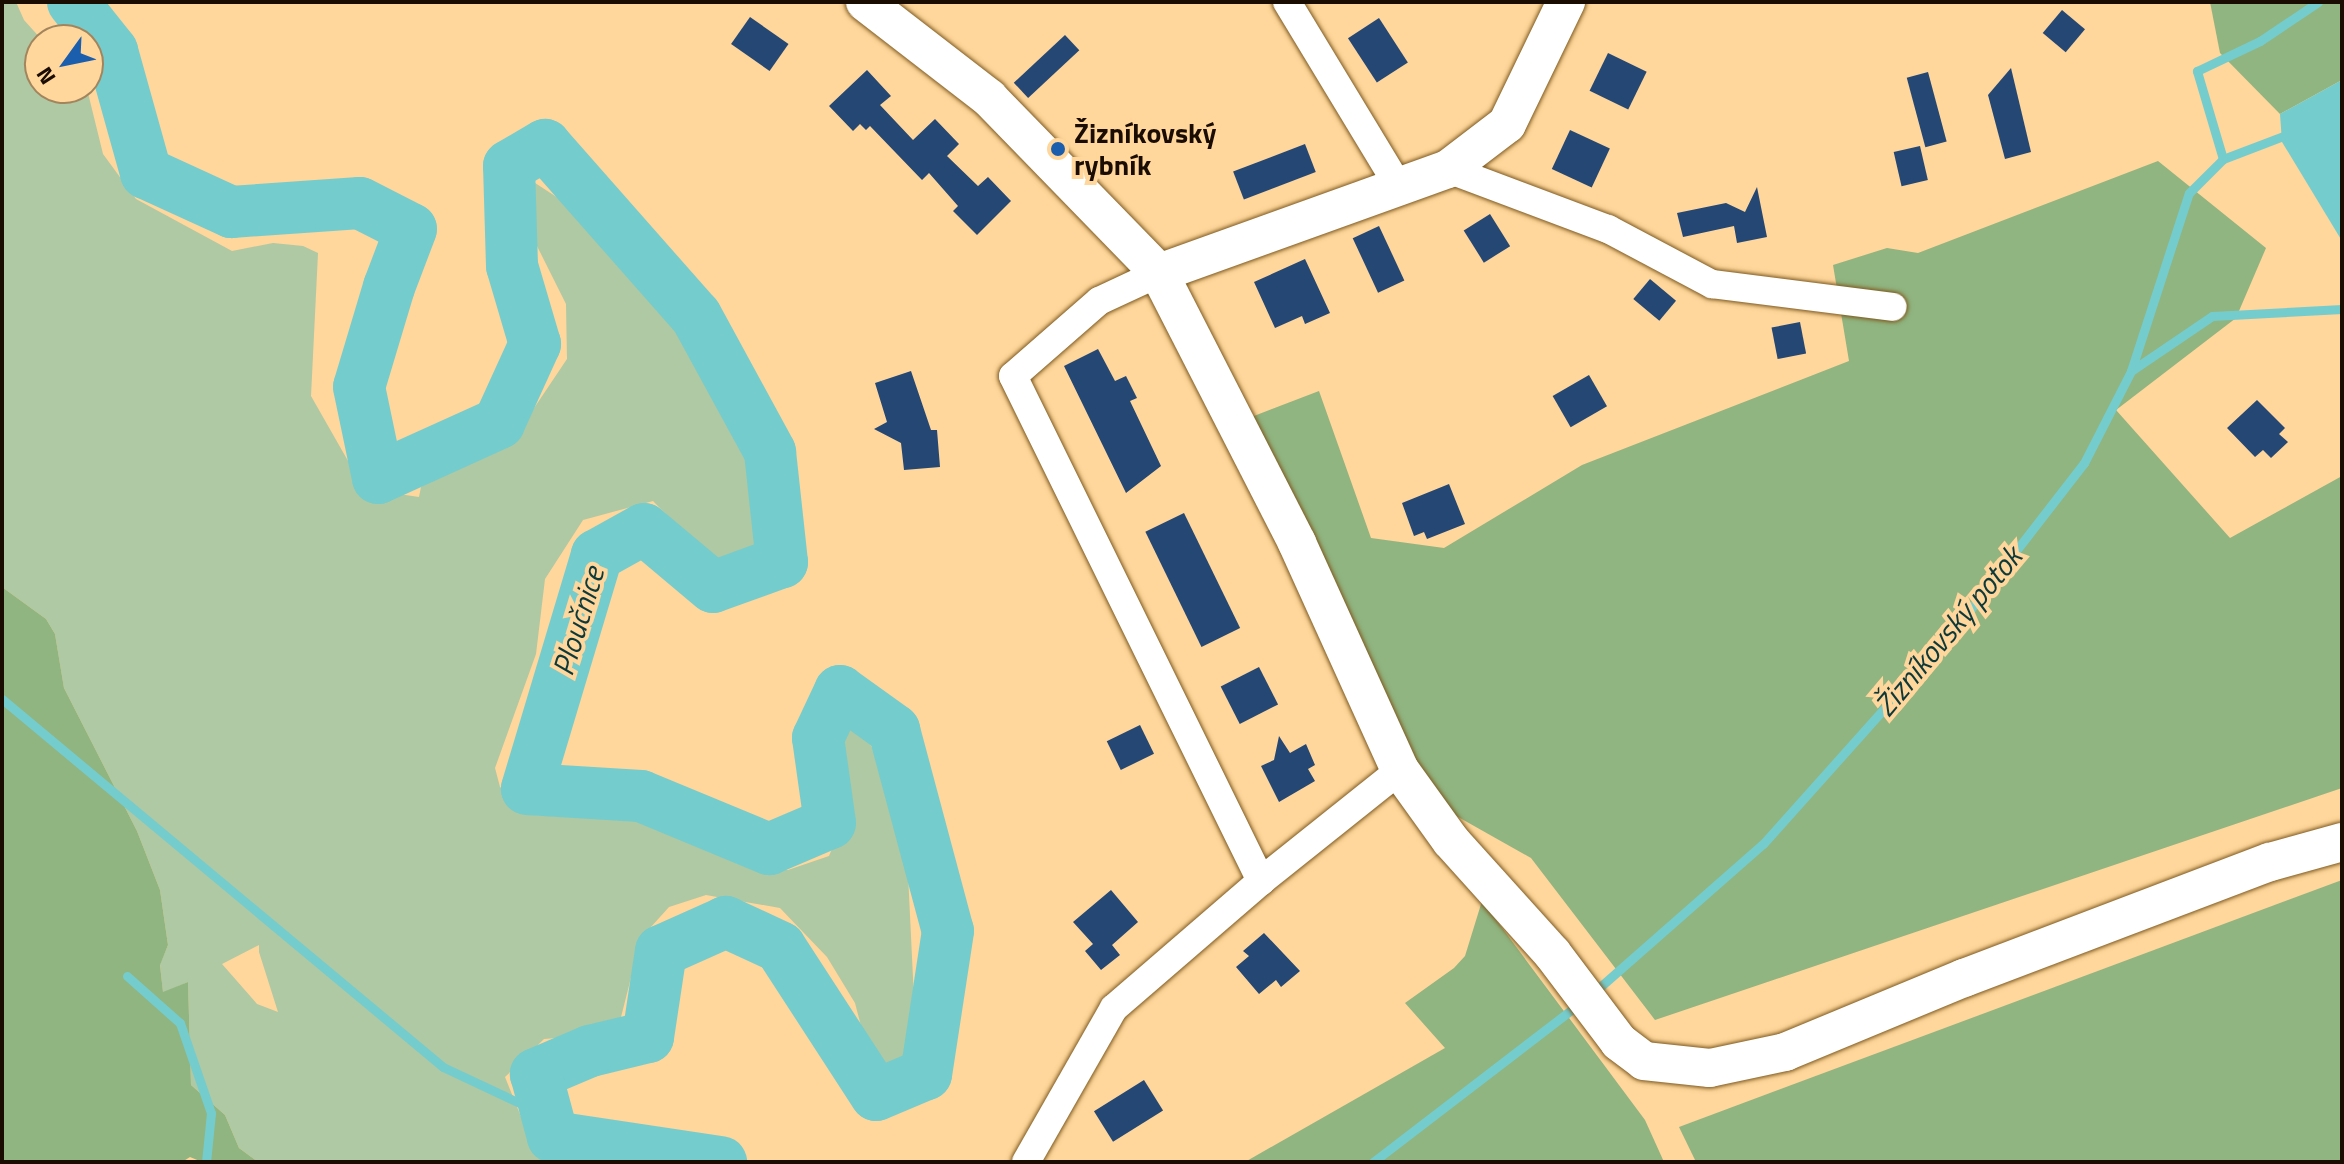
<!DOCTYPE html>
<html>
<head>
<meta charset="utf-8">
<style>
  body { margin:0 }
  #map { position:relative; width:2344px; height:1164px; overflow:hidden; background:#ffd69b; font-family:"Titillium Web",sans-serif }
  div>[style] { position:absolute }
  .green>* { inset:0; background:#aec9a3 }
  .forest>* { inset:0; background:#90b580 }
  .water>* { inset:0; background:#75cccd }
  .stream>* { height:9px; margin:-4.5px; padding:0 4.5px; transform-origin:4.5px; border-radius:4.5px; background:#75cccd }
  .river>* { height:52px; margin:-26px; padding:0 26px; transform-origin:26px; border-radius:26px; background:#75cccd }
  .building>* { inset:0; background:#244774; transform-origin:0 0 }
  .roads { filter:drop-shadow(0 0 2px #7e5a1f) drop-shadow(0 0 2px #7e5a1f) }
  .street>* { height:28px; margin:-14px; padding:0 14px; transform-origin:14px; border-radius:14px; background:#fff }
  .secondary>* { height:38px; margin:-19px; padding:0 19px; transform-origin:19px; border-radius:19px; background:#fff }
  .dots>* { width:22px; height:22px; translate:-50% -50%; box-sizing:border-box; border:4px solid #ffd69b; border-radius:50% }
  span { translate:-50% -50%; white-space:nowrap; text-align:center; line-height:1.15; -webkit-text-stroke:8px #ffd69b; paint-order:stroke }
  .poi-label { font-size:28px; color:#1a0c00; font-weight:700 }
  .left { translate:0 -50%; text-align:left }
  .water-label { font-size:30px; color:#0e393a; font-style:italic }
  .frame { position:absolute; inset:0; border:4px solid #1a0c00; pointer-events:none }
  .north { position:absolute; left:24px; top:24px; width:80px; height:80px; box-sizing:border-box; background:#ffd69b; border:2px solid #a3855d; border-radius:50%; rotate:237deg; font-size:22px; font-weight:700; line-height:32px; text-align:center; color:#1a0c00 }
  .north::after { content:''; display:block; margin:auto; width:28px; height:36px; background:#1c5eae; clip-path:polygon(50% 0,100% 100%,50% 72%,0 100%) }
</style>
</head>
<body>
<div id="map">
  <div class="green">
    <div style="clip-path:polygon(evenodd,2px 2px,16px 2px,24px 20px,42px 40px,40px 88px,84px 88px,88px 93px,103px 154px,136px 199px,232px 251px,273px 243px,303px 246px,318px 253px,311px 396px,364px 489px,419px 497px,421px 487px,518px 432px,567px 359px,566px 304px,532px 236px,529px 179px,581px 213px,741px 407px,763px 566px,751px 573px,708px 557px,653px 501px,583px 520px,545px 579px,536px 654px,495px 768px,500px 787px,533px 815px,684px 823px,761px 869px,788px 870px,829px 856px,845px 818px,837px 723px,858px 721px,905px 811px,916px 1041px,890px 1080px,875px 1079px,855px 1003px,827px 957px,780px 908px,706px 895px,669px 907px,641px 938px,617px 1033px,544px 1039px,505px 1077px,534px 1149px,558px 1162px,258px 1162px,239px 1148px,225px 1115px,191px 1085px,188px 982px,163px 993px,160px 964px,168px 945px,160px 890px,137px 831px,64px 688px,55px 634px,46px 619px,2px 587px,2px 2px,259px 945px,259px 952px,278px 1012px,257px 1004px,222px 964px,259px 945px)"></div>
  </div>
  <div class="forest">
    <div style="clip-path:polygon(2210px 2px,2342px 2px,2342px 80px,2280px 114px,2220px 53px)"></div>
    <div style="clip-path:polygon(2158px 161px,2266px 248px,2236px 318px,2116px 410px,2230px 538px,2342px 476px,2342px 788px,1655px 1020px,1531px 858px,1428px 800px,1241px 421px,1319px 391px,1371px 538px,1444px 548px,1582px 465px,1849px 361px,1833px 265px,1887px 248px,1918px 253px)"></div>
    <div style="clip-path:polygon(2px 587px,46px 619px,55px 634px,64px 688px,137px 831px,160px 890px,168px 945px,160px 965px,163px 992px,188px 982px,191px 1085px,225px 1115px,239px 1148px,258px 1162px,202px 1162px,190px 1157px,182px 1162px,2px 1162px)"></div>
    <div style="clip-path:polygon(2342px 880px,2342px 1162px,1696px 1162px,1679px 1127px)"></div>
    <div style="clip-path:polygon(1482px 901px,1645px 1120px,1664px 1162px,1245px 1162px,1445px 1048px,1405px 1003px,1454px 968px,1465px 956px)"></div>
  </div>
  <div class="water">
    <div style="clip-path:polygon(2342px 80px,2342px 241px,2282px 142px,2280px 114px)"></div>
  </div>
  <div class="stream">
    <div style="left:2223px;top:159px;width:67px;rotate:-20.9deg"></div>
    <div style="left:2286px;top:135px;width:7px;rotate:16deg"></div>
    <div style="left:2131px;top:371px;width:98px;rotate:-34.2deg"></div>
    <div style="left:2212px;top:316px;width:130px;rotate:-3.1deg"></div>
    <div style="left:2px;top:699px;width:574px;rotate:39.84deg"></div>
    <div style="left:443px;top:1067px;width:115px;rotate:25.2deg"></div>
    <div style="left:127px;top:976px;width:71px;rotate:41.6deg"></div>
    <div style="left:180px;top:1023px;width:95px;rotate:71deg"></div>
    <div style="left:211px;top:1113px;width:49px;rotate:95.8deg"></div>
    <div style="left:1592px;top:994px;width:227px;rotate:-41.3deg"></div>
    <div style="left:1763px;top:844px;width:290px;rotate:-48.2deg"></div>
    <div style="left:1956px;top:628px;width:209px;rotate:-52.2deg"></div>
    <div style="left:2084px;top:463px;width:103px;rotate:-62.9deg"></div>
    <div style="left:2131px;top:371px;width:187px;rotate:-72deg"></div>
    <div style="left:2189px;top:193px;width:48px;rotate:-45deg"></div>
    <div style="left:2223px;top:159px;width:92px;rotate:-106.5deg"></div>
    <div style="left:2197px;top:71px;width:70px;rotate:-25.5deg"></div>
    <div style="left:2260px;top:41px;width:70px;rotate:-33.9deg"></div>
    <div style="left:1373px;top:1162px;width:261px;rotate:-37.5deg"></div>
  </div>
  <div class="river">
    <div style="left:73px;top:2px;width:63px;rotate:51.5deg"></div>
    <div style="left:112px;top:51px;width:127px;rotate:74.4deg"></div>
    <div style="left:146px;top:173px;width:94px;rotate:24.6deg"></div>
    <div style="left:231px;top:212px;width:129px;rotate:-4deg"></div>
    <div style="left:360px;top:203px;width:57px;rotate:27deg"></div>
    <div style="left:411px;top:229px;width:62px;rotate:110.8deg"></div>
    <div style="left:389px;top:287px;width:104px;rotate:106.7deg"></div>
    <div style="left:359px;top:387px;width:93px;rotate:78.2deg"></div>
    <div style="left:378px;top:478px;width:133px;rotate:-24.4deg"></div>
    <div style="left:499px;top:423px;width:87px;rotate:-65.5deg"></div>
    <div style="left:535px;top:344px;width:81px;rotate:-106.4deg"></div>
    <div style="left:512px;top:266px;width:100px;rotate:-91.7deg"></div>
    <div style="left:509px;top:166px;width:42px;rotate:-30.3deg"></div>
    <div style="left:545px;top:145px;width:228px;rotate:48.6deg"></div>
    <div style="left:696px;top:316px;width:155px;rotate:61.4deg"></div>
    <div style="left:770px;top:452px;width:111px;rotate:83.8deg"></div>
    <div style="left:782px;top:562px;width:73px;rotate:160.1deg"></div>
    <div style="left:713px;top:587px;width:90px;rotate:-140deg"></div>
    <div style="left:644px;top:529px;width:54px;rotate:151deg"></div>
    <div style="left:597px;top:555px;width:244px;rotate:106.7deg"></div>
    <div style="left:527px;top:789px;width:114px;rotate:3.5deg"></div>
    <div style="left:641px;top:796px;width:139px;rotate:22.5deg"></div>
    <div style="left:769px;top:849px;width:66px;rotate:-23.1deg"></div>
    <div style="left:830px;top:823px;width:86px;rotate:-98deg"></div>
    <div style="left:818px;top:738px;width:52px;rotate:-64.9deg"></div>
    <div style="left:840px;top:691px;width:67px;rotate:35.8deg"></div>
    <div style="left:894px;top:730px;width:208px;rotate:75deg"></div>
    <div style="left:948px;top:931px;width:145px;rotate:98.7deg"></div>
    <div style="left:926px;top:1074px;width:54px;rotate:157.2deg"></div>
    <div style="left:876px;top:1095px;width:176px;rotate:-123deg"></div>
    <div style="left:780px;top:947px;width:60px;rotate:-155.2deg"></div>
    <div style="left:726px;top:922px;width:71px;rotate:156deg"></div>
    <div style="left:661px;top:951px;width:87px;rotate:98.6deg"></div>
    <div style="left:648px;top:1037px;width:60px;rotate:166.4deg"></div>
    <div style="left:590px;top:1051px;width:59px;rotate:156.9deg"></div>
    <div style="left:536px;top:1074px;width:65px;rotate:74.9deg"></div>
    <div style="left:553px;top:1137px;width:170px;rotate:8.5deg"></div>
  </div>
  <div class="building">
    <div style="left:2062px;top:10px;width:30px;height:30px;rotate:40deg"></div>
    <div style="left:750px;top:17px;width:47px;height:33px;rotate:35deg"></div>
    <div style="left:1379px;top:18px;width:53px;height:37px;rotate:57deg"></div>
    <div style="left:1065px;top:35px;width:21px;height:70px;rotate:47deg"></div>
    <div style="left:1608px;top:53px;width:43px;height:42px;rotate:26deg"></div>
    <div style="clip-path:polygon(2011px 68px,2031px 152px,2005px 159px,1988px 95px)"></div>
    <div style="clip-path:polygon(867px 70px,891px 96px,880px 105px,913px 140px,935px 119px,959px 144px,947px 156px,978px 186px,988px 177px,1011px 201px,977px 235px,953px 211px,958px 206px,929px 173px,922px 180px,870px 126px,866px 130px,860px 124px,853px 131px,829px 106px)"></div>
    <div style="left:1928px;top:72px;width:72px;height:22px;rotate:75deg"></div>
    <div style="left:1570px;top:130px;width:44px;height:43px;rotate:25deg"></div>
    <div style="left:1305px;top:144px;width:30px;height:77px;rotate:69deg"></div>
    <div style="left:1920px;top:146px;width:35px;height:27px;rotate:77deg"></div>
    <div style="clip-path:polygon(1757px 187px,1767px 237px,1737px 243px,1734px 226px,1683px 237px,1677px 213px,1726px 203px,1745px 212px)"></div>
    <div style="left:1490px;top:214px;width:38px;height:31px;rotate:58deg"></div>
    <div style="left:1379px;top:226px;width:60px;height:29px;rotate:65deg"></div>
    <div style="clip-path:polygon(1305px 259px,1330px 313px,1305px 324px,1302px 316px,1275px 328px,1254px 282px)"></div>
    <div style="left:1650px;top:279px;width:34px;height:26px;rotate:40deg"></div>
    <div style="left:1800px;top:322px;width:32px;height:29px;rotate:79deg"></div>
    <div style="clip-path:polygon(1098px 349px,1115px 381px,1126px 376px,1137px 398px,1130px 401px,1161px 466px,1126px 493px,1064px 366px)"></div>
    <div style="clip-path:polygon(911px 371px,931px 430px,937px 430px,940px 467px,904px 470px,901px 443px,874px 429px,887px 422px,875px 383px)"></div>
    <div style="left:1589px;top:375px;width:36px;height:42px;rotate:60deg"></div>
    <div style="clip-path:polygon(2257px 400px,2285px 428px,2279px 434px,2288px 442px,2271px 458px,2263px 450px,2255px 457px,2227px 428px)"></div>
    <div style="clip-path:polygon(1449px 484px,1465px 524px,1427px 539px,1424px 532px,1414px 536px,1402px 503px)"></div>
    <div style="left:1184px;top:513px;width:128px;height:43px;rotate:64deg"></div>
    <div style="left:1259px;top:667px;width:42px;height:43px;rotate:63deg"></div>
    <div style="left:1140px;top:725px;width:32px;height:37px;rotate:64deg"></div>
    <div style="clip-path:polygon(1279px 736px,1290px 753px,1306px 744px,1315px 765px,1308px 769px,1315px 781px,1279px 802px,1261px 766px,1274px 760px)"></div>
    <div style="clip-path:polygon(1111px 890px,1138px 922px,1112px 945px,1120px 955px,1101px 970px,1085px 951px,1093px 944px,1073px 922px)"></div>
    <div style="clip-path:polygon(1264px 933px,1300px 971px,1281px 987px,1276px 980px,1259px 994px,1236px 967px,1249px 956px,1243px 951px)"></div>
    <div style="left:1144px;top:1080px;width:36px;height:59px;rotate:58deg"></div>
  </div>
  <div class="roads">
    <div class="street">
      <div style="left:1287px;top:2px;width:216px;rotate:58.8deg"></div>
      <div style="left:1448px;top:169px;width:171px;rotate:20.6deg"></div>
      <div style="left:1608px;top:229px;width:118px;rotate:27.9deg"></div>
      <div style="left:1712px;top:284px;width:182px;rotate:7.2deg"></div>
      <div style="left:1159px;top:273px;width:66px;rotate:155deg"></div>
      <div style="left:1099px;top:301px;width:114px;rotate:138.9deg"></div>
      <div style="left:1013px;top:376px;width:563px;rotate:63.84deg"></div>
      <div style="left:1026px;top:1162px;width:177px;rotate:-60.3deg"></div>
      <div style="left:1114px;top:1008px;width:194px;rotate:-40.8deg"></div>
      <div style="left:1261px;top:881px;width:178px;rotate:-38.6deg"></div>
    </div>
    <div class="secondary">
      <div style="left:865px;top:2px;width:157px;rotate:37.7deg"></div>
      <div style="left:989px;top:98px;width:244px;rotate:45.8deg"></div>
      <div style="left:1159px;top:273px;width:307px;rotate:-19.8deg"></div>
      <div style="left:1448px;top:169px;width:74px;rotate:-37.3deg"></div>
      <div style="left:1507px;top:124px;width:136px;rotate:-64.2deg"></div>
      <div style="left:1159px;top:273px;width:303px;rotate:62.9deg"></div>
      <div style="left:1297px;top:543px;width:249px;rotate:65.6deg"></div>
      <div style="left:1400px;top:770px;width:87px;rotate:54.3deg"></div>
      <div style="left:1451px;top:841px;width:151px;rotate:48deg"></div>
      <div style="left:1552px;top:953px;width:111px;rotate:53deg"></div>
      <div style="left:1619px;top:1042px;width:31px;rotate:37deg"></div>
      <div style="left:1644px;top:1061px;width:66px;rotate:6.1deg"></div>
      <div style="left:1710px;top:1068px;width:77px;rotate:-12deg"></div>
      <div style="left:1785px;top:1052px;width:194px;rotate:-22.5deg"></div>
      <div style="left:1964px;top:978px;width:327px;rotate:-20.8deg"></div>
      <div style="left:2270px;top:862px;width:75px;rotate:-15.5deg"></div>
    </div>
  </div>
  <div class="dots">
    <div style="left:1058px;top:149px;background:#1c5eae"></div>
  </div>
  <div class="poi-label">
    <span class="left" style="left:1074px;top:149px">Žizníkovský<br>rybník</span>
  </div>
  <div class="water-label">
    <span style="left:578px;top:621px;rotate:-73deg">Ploučnice</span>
    <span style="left:1948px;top:631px;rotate:-50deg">Žizníkovský potok</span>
  </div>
  <div class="frame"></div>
  <div class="north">N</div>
</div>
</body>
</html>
